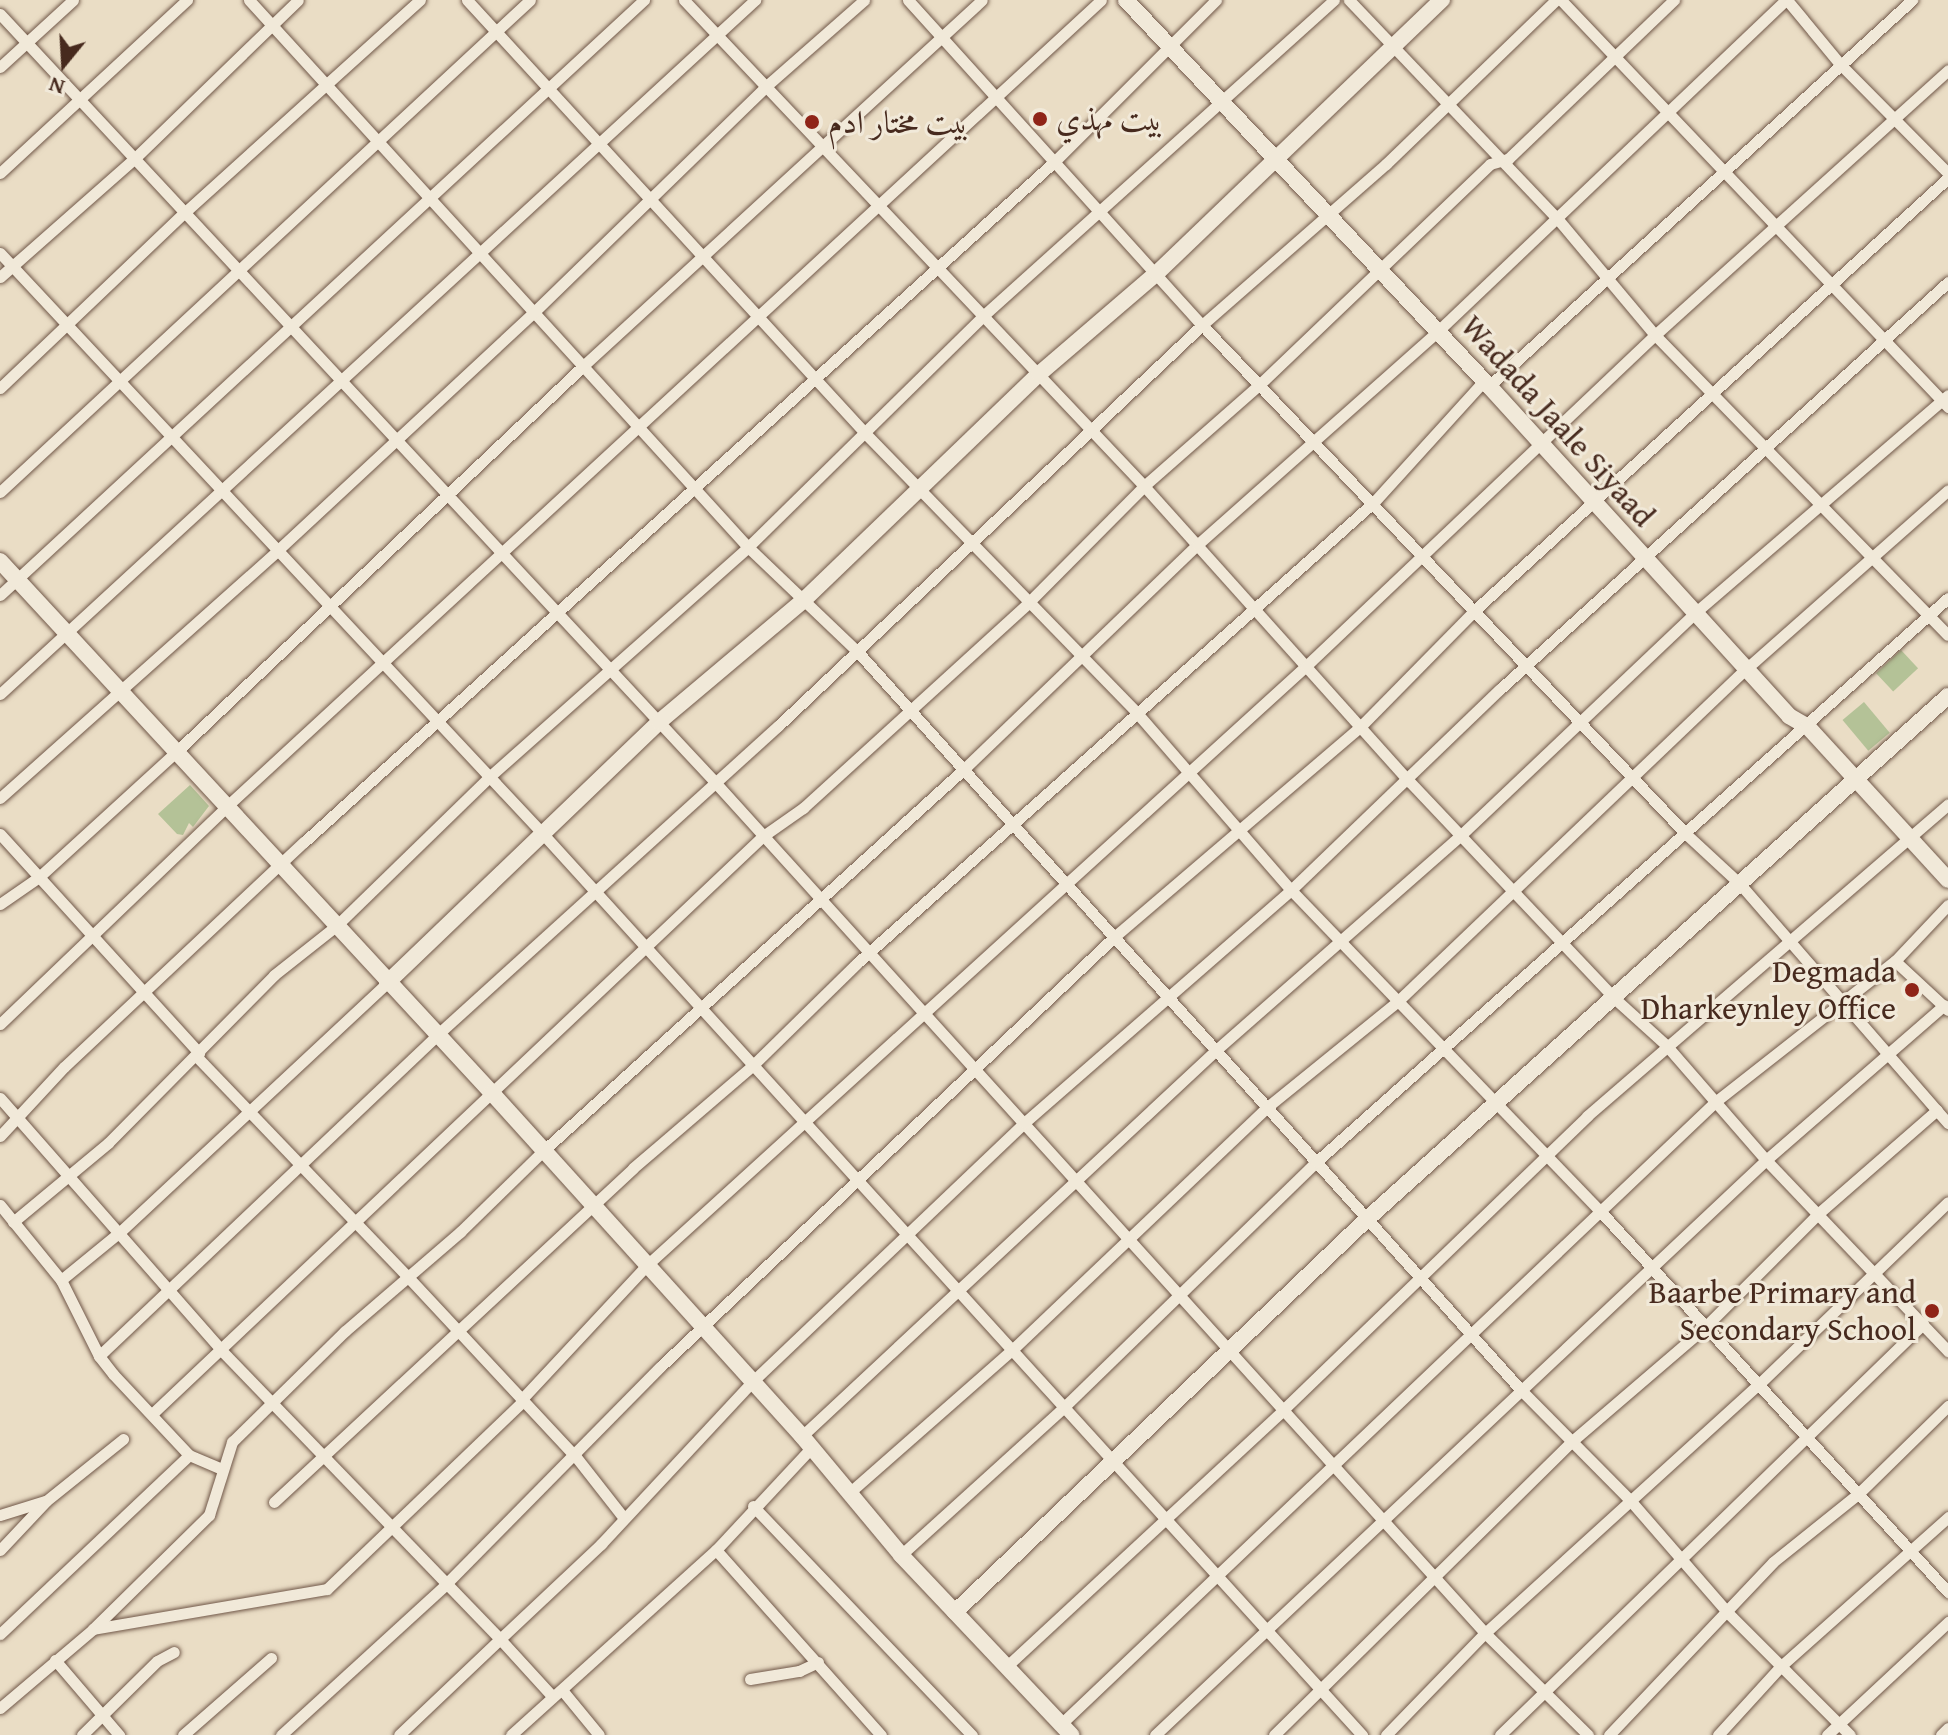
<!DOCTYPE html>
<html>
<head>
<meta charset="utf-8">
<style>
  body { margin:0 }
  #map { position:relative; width:1948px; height:1735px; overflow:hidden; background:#eaddc5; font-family:"Gentium Book Plus",Amiri,serif }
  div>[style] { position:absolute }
  .green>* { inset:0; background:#b4c297; transform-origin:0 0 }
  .roads { filter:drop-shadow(0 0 2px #705748) drop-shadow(0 0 2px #705748) }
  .street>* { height:11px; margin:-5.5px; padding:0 5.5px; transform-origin:5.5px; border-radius:5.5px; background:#f1e9d9 }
  .secondary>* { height:16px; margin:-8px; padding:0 8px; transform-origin:8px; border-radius:8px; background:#f1e9d9 }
  .dots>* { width:22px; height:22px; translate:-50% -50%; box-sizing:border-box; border:4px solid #f1e9d9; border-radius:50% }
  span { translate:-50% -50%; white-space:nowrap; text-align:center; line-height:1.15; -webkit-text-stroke:6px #f1e9d9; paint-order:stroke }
  .poi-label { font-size:32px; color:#472a1e }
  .left { translate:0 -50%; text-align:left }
  .right { translate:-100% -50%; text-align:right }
  .street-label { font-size:32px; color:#472a1e }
  .north { position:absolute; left:24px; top:24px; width:80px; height:80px; -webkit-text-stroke:6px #f1e9d9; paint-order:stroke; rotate:198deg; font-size:22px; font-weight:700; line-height:32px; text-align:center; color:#472a1e }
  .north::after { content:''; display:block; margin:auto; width:28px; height:36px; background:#472a1e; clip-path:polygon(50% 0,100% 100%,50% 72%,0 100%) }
</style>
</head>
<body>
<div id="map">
  <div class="green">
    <div style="left:1901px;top:650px;width:25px;height:34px;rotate:47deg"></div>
    <div style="left:1864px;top:702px;width:40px;height:28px;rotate:50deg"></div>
    <div style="clip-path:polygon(190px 785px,209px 806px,193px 827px,189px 823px,183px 835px,177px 834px,158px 814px)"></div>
  </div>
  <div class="roads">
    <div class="street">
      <div style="left:249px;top:0;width:740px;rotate:47.63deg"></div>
      <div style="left:748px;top:547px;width:151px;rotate:43.7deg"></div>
      <div style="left:857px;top:651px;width:993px;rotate:48.06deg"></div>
      <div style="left:1521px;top:1390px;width:153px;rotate:45.3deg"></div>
      <div style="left:1629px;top:1499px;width:152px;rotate:49deg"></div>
      <div style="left:1729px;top:1614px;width:171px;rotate:45deg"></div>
      <div style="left:467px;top:0;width:588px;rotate:47.41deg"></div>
      <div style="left:865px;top:433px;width:390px;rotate:45.8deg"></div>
      <div style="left:1137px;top:713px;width:235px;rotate:49deg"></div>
      <div style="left:1291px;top:890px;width:447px;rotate:46.1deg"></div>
      <div style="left:1601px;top:1212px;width:515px;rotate:47.6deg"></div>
      <div style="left:684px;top:0;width:669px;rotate:46.57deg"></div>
      <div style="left:1144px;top:486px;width:397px;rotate:48.1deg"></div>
      <div style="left:1409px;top:781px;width:296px;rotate:46.6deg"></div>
      <div style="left:1612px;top:996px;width:73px;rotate:42.2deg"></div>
      <div style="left:1666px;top:1045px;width:152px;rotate:49deg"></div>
      <div style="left:1766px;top:1160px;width:264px;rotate:46.4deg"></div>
      <div style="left:908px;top:0;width:438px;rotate:47.9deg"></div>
      <div style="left:1202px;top:325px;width:702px;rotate:46.44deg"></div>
      <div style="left:1686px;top:834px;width:74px;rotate:42.8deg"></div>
      <div style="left:1740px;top:884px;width:317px;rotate:49deg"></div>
      <div style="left:1349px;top:0;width:300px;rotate:46.4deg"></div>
      <div style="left:1556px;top:217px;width:154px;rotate:50deg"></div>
      <div style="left:1655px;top:335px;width:419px;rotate:45.7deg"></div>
      <div style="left:1561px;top:0;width:562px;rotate:46.44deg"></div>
      <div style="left:1787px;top:0;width:83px;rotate:50.4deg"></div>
      <div style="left:1840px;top:64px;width:153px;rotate:45.3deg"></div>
      <div style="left:0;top:14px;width:1046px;rotate:47.05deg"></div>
      <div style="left:713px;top:780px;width:1150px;rotate:47.85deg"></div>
      <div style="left:1485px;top:1633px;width:145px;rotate:44.7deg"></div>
      <div style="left:0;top:67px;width:99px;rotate:-42.5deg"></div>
      <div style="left:0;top:173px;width:255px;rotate:-42.8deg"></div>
      <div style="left:0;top:253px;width:795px;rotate:46.94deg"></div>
      <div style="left:543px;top:834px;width:1218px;rotate:47.73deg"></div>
      <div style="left:0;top:277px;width:179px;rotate:-41.4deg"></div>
      <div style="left:134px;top:159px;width:228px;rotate:-44.1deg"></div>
      <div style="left:0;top:388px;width:254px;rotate:-43.6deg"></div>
      <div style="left:184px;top:213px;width:318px;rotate:-42.1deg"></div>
      <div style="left:0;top:492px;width:723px;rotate:-42.87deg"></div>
      <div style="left:0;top:595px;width:877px;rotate:-42.74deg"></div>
      <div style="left:0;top:694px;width:1026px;rotate:-42.59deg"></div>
      <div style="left:0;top:798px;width:374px;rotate:-41.7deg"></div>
      <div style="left:279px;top:549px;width:347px;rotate:-42.9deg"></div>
      <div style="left:533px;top:313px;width:322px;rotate:-44.2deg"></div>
      <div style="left:764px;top:88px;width:133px;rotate:-41.3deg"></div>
      <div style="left:0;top:834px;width:296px;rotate:47.7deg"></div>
      <div style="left:0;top:904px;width:47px;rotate:-34.7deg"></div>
      <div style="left:39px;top:877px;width:185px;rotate:-42.4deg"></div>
      <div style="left:176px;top:752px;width:561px;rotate:-43.48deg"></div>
      <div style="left:583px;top:366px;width:541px;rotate:-42.53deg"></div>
      <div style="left:1895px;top:961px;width:72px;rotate:42.8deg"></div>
      <div style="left:0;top:1024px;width:313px;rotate:-43.8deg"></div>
      <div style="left:226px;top:807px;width:1190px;rotate:-42.68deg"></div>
      <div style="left:197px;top:1057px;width:302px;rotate:46.2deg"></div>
      <div style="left:0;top:1098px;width:335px;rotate:48.7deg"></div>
      <div style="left:221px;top:1350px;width:402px;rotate:46deg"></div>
      <div style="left:500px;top:1639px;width:139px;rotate:136.5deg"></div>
      <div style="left:0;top:1136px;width:94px;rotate:-47.2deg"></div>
      <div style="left:64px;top:1067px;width:329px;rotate:-43.2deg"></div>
      <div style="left:304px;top:842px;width:1012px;rotate:-42.2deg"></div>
      <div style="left:1054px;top:162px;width:229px;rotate:-45deg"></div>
      <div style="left:0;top:1205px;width:97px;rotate:50.9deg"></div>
      <div style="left:61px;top:1280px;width:85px;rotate:63.4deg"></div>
      <div style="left:99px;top:1356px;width:23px;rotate:52deg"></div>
      <div style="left:113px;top:1374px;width:111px;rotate:46.8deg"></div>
      <div style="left:189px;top:1455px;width:36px;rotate:23deg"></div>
      <div style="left:13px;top:1222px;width:124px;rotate:-39.7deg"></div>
      <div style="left:108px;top:1143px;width:236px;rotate:-45.3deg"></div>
      <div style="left:274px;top:975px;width:79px;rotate:-38.3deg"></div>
      <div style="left:336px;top:926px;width:212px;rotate:-44.2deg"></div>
      <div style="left:488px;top:778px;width:348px;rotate:-41.6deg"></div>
      <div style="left:748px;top:547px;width:330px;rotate:-44.5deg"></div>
      <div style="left:983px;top:316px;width:472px;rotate:-42deg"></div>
      <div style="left:408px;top:1277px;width:246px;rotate:47deg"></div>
      <div style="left:576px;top:1457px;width:76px;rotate:51.9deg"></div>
      <div style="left:61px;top:1280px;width:77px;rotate:-39.2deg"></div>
      <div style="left:121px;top:1231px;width:364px;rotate:-43deg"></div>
      <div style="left:99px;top:1356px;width:466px;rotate:-43.5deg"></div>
      <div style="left:437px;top:1035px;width:460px;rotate:-42.2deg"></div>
      <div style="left:778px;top:726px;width:584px;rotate:-43.4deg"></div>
      <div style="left:1202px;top:325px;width:244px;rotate:-41.2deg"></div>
      <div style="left:1386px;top:164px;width:236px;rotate:-44deg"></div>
      <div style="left:521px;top:1400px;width:185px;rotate:-47deg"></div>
      <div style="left:647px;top:1265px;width:891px;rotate:-42.27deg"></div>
      <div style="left:1306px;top:666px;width:481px;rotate:-43.5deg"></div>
      <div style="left:1655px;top:335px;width:395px;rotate:-42.1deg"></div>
      <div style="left:152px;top:1414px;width:841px;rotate:-43.41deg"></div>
      <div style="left:763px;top:836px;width:49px;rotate:-35deg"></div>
      <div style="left:803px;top:808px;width:306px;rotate:-42.3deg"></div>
      <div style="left:1029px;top:602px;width:163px;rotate:-45.2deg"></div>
      <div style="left:1144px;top:486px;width:154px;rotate:-41.3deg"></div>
      <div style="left:1260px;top:384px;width:318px;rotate:-43.7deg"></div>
      <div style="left:1490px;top:164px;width:19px;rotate:-16deg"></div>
      <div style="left:1508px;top:159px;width:230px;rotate:-43.8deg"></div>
      <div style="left:802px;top:1436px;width:565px;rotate:-42.99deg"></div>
      <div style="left:1215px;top:1051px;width:327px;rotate:-41.3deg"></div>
      <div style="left:1461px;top:835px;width:325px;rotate:-43.5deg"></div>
      <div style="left:1697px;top:611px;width:331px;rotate:-40.7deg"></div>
      <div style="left:849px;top:1493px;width:217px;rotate:-41.3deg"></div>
      <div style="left:1012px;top:1350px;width:351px;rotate:-43.6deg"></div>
      <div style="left:1266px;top:1108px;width:170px;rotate:-39deg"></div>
      <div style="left:1398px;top:1001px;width:482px;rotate:-43.7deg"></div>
      <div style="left:1747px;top:668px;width:268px;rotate:-41.5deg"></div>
      <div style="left:274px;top:1502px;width:490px;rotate:-42.9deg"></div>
      <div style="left:633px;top:1168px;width:157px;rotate:-40.6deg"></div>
      <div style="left:752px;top:1066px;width:146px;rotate:-44.4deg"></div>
      <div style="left:856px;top:964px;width:694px;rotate:-41.73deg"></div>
      <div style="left:1374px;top:502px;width:158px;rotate:-47.8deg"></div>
      <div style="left:1480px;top:385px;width:9px;rotate:6deg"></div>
      <div style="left:1489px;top:386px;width:573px;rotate:-42.38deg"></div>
      <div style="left:753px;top:1506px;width:317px;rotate:46.3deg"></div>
      <div style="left:0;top:1515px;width:47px;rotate:-17.3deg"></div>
      <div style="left:0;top:1550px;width:67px;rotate:-46.8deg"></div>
      <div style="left:46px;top:1501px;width:99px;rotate:-38.8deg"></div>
      <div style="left:716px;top:1550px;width:248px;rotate:48.3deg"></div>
      <div style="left:901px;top:1555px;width:220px;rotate:-42.2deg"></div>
      <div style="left:1064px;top:1407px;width:351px;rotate:-44.2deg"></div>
      <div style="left:1316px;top:1162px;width:847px;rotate:-41.75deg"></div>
      <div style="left:93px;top:1629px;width:237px;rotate:-9.7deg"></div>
      <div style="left:327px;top:1589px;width:272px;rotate:-43.8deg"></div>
      <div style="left:0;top:1634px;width:260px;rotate:-43.4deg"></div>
      <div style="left:55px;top:1660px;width:99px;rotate:49.5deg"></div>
      <div style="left:1007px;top:1666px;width:376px;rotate:-42.8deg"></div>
      <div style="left:1283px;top:1410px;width:423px;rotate:-44deg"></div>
      <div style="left:1587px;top:1116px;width:477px;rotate:-40.8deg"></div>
      <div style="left:750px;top:1679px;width:50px;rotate:-9.3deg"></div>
      <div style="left:799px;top:1671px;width:21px;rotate:-25deg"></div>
      <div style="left:562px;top:1690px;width:58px;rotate:50.6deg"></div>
      <div style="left:552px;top:1696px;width:77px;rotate:-132.4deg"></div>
      <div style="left:500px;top:1639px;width:139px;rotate:-43.2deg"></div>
      <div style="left:601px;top:1544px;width:221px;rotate:-47deg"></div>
      <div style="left:752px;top:1382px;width:376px;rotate:-43.6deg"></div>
      <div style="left:1024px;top:1123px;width:354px;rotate:-41.1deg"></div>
      <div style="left:1291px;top:890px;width:289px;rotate:-43.9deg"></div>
      <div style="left:1499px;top:690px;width:607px;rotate:-42.26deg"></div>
      <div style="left:0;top:1708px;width:122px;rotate:-40.3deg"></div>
      <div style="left:93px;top:1629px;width:163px;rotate:-44.5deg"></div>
      <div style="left:209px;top:1515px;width:77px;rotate:-72.5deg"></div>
      <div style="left:232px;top:1442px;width:158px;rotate:-44.5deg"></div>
      <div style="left:345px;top:1331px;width:152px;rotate:-40.7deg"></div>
      <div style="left:460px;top:1232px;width:116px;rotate:-44.3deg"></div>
      <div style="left:543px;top:1151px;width:568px;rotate:-42.22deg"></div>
      <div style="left:964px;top:769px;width:323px;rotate:-43.9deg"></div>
      <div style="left:1197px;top:545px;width:322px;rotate:-41.6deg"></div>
      <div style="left:1438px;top:331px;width:480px;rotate:-43.6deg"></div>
      <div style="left:1061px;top:1724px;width:903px;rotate:-43.56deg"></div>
      <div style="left:1715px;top:1102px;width:229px;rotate:-38.1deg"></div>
      <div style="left:1895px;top:961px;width:77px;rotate:-46.6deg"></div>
      <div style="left:82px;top:1735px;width:105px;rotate:-44.6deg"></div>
      <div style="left:157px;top:1661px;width:19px;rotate:-28deg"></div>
      <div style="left:183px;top:1735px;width:117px;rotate:-41.2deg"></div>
      <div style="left:281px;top:1735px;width:222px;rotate:-42.4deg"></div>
      <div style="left:445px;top:1585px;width:306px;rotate:-45.4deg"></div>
      <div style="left:660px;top:1367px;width:625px;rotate:-43.44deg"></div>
      <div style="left:1114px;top:937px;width:325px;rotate:-40.5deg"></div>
      <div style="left:1361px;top:726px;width:163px;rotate:-45.5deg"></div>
      <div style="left:1475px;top:610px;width:641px;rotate:-42.41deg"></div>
      <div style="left:511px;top:1735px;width:276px;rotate:-42.1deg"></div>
      <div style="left:716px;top:1550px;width:139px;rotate:-47deg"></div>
      <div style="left:1155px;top:1735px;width:839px;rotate:-43.26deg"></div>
      <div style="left:1766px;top:1160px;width:236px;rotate:-41deg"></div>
      <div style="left:1274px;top:1735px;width:417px;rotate:-44.6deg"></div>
      <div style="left:1571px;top:1442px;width:174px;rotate:-40.6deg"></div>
      <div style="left:1703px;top:1329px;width:165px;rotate:-45deg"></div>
      <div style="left:1820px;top:1212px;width:155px;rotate:-41.1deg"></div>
      <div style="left:1386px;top:1735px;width:142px;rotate:-45.9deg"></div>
      <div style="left:1485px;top:1633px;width:370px;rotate:-42.3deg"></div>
      <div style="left:1759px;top:1384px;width:262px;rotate:-43.9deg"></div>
      <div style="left:1500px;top:1735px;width:590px;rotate:-44.18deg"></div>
      <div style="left:1609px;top:1735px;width:238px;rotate:-46.5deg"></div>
      <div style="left:1773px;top:1562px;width:109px;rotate:-38.7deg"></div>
      <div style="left:1858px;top:1494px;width:126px;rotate:-44.4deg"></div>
      <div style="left:1718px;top:1735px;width:93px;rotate:-47.6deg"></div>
      <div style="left:1781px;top:1666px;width:224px;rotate:-41.7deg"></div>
      <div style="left:1827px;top:1735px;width:166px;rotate:-43deg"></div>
      <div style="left:1941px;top:1735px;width:10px;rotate:-45deg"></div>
    </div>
    <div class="secondary">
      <div style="left:1126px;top:0;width:530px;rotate:46.76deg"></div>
      <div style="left:1489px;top:386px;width:446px;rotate:47.7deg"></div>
      <div style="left:1789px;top:716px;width:22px;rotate:30deg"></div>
      <div style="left:1808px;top:727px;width:207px;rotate:47.5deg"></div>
      <div style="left:0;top:561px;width:725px;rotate:47.24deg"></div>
      <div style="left:492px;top:1093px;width:462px;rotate:47.9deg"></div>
      <div style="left:802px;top:1436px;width:155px;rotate:50.2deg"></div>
      <div style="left:901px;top:1555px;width:248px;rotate:46.6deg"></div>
      <div style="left:387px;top:983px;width:377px;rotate:-43.8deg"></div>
      <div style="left:659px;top:722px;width:191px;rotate:-40.1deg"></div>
      <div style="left:805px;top:599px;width:325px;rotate:-43.9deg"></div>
      <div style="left:1039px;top:374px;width:155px;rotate:-40.6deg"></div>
      <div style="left:1157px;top:273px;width:395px;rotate:-43.8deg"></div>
      <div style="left:955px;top:1612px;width:568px;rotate:-43.64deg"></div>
      <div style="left:1366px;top:1220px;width:783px;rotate:-42deg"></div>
    </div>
  </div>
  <div class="dots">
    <div style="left:1040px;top:119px;background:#8f2418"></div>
    <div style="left:812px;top:122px;background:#8f2418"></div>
    <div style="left:1912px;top:990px;background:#8f2418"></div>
    <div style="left:1932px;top:1311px;background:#8f2418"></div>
  </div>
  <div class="poi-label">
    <span class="left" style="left:1056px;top:119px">بيت مهذي</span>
    <span class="left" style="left:828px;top:122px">بيت مختار ادم</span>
    <span class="right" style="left:1896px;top:990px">Degmada<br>Dharkeynley Office</span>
    <span class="right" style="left:1916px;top:1311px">Baarbe Primary and<br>Secondary School</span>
  </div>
  <div class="street-label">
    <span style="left:1558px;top:421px;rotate:48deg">Wadada Jaale Siyaad</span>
  </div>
  <div class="north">N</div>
</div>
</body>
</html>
